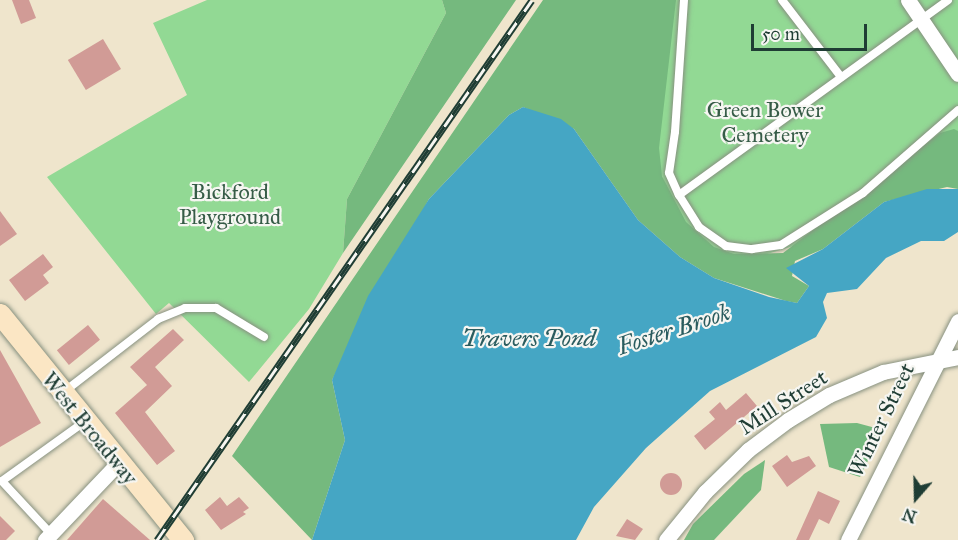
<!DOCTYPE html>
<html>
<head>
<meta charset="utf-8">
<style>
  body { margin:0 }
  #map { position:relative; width:958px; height:540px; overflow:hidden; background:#efe5cc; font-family:"IM FELL Great Primer",serif }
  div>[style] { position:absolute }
  .green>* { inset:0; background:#92d994 }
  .forest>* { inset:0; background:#75b97e }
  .water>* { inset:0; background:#45a6c4 }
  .building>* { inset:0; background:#d19b96; transform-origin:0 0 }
  .round { border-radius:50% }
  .roads { filter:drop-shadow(0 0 2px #879180) drop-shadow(0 0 2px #879180) }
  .service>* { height:8px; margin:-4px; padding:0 4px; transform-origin:4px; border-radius:4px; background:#fff }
  .minor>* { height:15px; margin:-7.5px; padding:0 7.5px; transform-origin:7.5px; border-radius:7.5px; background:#fff }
  .secondary>* { height:21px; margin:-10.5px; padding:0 10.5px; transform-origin:10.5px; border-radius:10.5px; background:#fbe6c4 }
  .rail>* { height:7px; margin-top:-3.5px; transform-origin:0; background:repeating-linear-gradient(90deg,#f6f6f2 0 14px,#1f3d34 0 28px); box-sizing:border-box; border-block:2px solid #1f3d34 }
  span { translate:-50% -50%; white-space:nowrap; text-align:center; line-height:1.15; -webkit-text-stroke:4.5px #f6f6f2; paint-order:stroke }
  .park-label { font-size:22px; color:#365c47 }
  .street-label { font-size:22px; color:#1f3d34 }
  .water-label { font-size:24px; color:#2a5c5f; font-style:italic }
  .north { position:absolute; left:886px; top:468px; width:60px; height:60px; -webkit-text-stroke:4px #f6f6f2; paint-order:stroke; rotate:200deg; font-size:16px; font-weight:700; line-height:24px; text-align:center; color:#1f3d34 }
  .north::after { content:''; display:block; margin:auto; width:21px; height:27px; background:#1f3d34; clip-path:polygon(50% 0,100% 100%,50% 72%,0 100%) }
  .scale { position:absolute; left:751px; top:24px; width:116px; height:27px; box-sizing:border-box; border:3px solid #1f3d34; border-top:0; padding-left:8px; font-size:18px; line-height:21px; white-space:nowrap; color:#1f3d34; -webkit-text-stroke:4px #f6f6f2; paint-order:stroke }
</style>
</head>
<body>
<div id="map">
  <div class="green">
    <div style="clip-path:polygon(207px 0,442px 0,446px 13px,347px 199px,343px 253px,309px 309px,249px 382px,169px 303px,156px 314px,47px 177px,187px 95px,153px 23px)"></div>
    <div style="clip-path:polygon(587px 0,958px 0,958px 140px,797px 245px,744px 261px,688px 237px)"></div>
  </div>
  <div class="forest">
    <div style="clip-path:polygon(442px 0,516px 0,343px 253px,347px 199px,446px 13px)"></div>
    <div style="clip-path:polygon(543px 0,676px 0,659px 148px,662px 176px,686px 222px,714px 247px,734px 254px,783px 253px,940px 133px,954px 129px,958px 131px,958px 189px,947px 187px,884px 202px,823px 249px,795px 261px,792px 276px,809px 286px,797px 303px,786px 301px,714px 278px,680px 257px,638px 220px,574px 129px,523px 107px,509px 115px,429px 199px,332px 380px,345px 440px,312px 540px,232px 456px)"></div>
    <div style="clip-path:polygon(857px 423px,883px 430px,860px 477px,829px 467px,820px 424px)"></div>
    <div style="clip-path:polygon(765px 460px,761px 490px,714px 540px,684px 540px,693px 524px,744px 474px)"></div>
  </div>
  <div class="water">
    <div style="clip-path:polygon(523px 107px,561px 119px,574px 129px,638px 220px,680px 257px,714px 278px,769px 297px,797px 303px,809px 286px,786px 268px,823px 249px,884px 202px,927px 189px,958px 189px,958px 232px,944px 241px,921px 241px,886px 258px,857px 289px,827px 293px,823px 302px,827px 318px,816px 337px,710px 391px,646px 448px,594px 507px,576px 540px,312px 540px,345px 440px,332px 380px,368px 296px,429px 199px,509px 115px)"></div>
  </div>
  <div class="building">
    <div style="clip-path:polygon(12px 0,29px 0,36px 18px,21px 24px)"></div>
    <div style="left:103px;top:39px;width:35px;height:41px;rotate:59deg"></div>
    <div style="clip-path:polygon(0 211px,17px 234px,0 246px)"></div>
    <div style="clip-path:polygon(43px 254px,53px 267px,43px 275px,49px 283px,25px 301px,9px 280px)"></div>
    <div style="left:88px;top:325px;width:19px;height:40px;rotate:51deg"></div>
    <div style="clip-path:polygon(173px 329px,184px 340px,155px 367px,172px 386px,145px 412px,175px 451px,157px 465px,115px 413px,147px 385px,130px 367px)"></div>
    <div style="clip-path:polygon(0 350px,41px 423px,0 447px)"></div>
    <div style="clip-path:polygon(746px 393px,757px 406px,705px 450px,694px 436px,715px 419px,709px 412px,720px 402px,726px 410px)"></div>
    <div style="clip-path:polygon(787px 455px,792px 462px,809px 456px,816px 466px,787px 487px,772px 466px)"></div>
    <div class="round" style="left:660px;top:473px;width:22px;height:22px"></div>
    <div style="clip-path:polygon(818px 491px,840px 501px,829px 524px,819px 519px,809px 540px,796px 540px)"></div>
    <div style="clip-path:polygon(220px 497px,227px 506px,239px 497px,249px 508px,243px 512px,246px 514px,221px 530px,205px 510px)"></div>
    <div style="clip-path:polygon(103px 499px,150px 540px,67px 540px)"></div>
    <div style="clip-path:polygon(0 516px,15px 531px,6px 540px,0 540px)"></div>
    <div style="clip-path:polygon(627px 519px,643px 529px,635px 540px,616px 536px)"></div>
  </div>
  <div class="roads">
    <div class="service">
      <div style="left:684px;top:0;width:132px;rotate:93.9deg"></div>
      <div style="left:675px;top:132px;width:41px;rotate:98.3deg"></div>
      <div style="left:669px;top:173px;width:24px;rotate:66deg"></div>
      <div style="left:679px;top:195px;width:332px;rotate:-35.9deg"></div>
      <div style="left:782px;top:0;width:97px;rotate:52.5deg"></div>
      <div style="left:679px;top:195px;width:38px;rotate:58deg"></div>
      <div style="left:699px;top:227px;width:33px;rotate:35deg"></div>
      <div style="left:726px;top:246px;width:26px;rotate:7deg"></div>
      <div style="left:752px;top:249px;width:29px;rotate:-8deg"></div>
      <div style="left:781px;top:245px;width:97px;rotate:-32.4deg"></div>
      <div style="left:863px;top:193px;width:126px;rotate:-41.1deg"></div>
      <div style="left:65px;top:391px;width:118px;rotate:-37.7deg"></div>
      <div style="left:158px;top:319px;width:29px;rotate:-22deg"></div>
      <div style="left:185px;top:308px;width:31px"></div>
      <div style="left:216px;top:308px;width:56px;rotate:31.1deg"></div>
      <div style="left:51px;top:534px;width:72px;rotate:-132.8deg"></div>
      <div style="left:2px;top:481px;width:101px;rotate:-35.7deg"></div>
    </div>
    <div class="minor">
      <div style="left:908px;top:0;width:89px;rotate:56deg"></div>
      <div style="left:45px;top:540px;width:105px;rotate:-46.5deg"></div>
      <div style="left:666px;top:540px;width:62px;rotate:-50.9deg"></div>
      <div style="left:705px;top:492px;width:60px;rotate:-44.3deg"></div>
      <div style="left:748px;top:450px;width:50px;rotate:-36.9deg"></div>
      <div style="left:788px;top:420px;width:48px;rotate:-31.4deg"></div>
      <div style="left:829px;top:395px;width:59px;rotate:-23.1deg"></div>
      <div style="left:883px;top:372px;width:76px;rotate:-11.3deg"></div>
      <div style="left:848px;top:540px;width:245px;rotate:-63.3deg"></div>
    </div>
    <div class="secondary">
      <div style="left:0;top:314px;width:291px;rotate:51deg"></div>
    </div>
  </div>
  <div class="rail">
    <div style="left:157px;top:540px;width:657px;rotate:-55.22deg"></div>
  </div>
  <div class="park-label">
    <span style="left:765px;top:122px">Green Bower<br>Cemetery</span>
    <span style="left:230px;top:204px">Bickford<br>Playground</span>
  </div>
  <div class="street-label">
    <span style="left:783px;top:402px;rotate:-33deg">Mill Street</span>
    <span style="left:881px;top:420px;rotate:-64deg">Winter Street</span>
    <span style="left:90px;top:428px;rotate:51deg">West Broadway</span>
  </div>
  <div class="water-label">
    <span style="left:674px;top:330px;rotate:-18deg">Foster Brook</span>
    <span style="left:529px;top:339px">Travers Pond</span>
  </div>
  <div class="north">N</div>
  <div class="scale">50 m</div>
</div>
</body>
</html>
